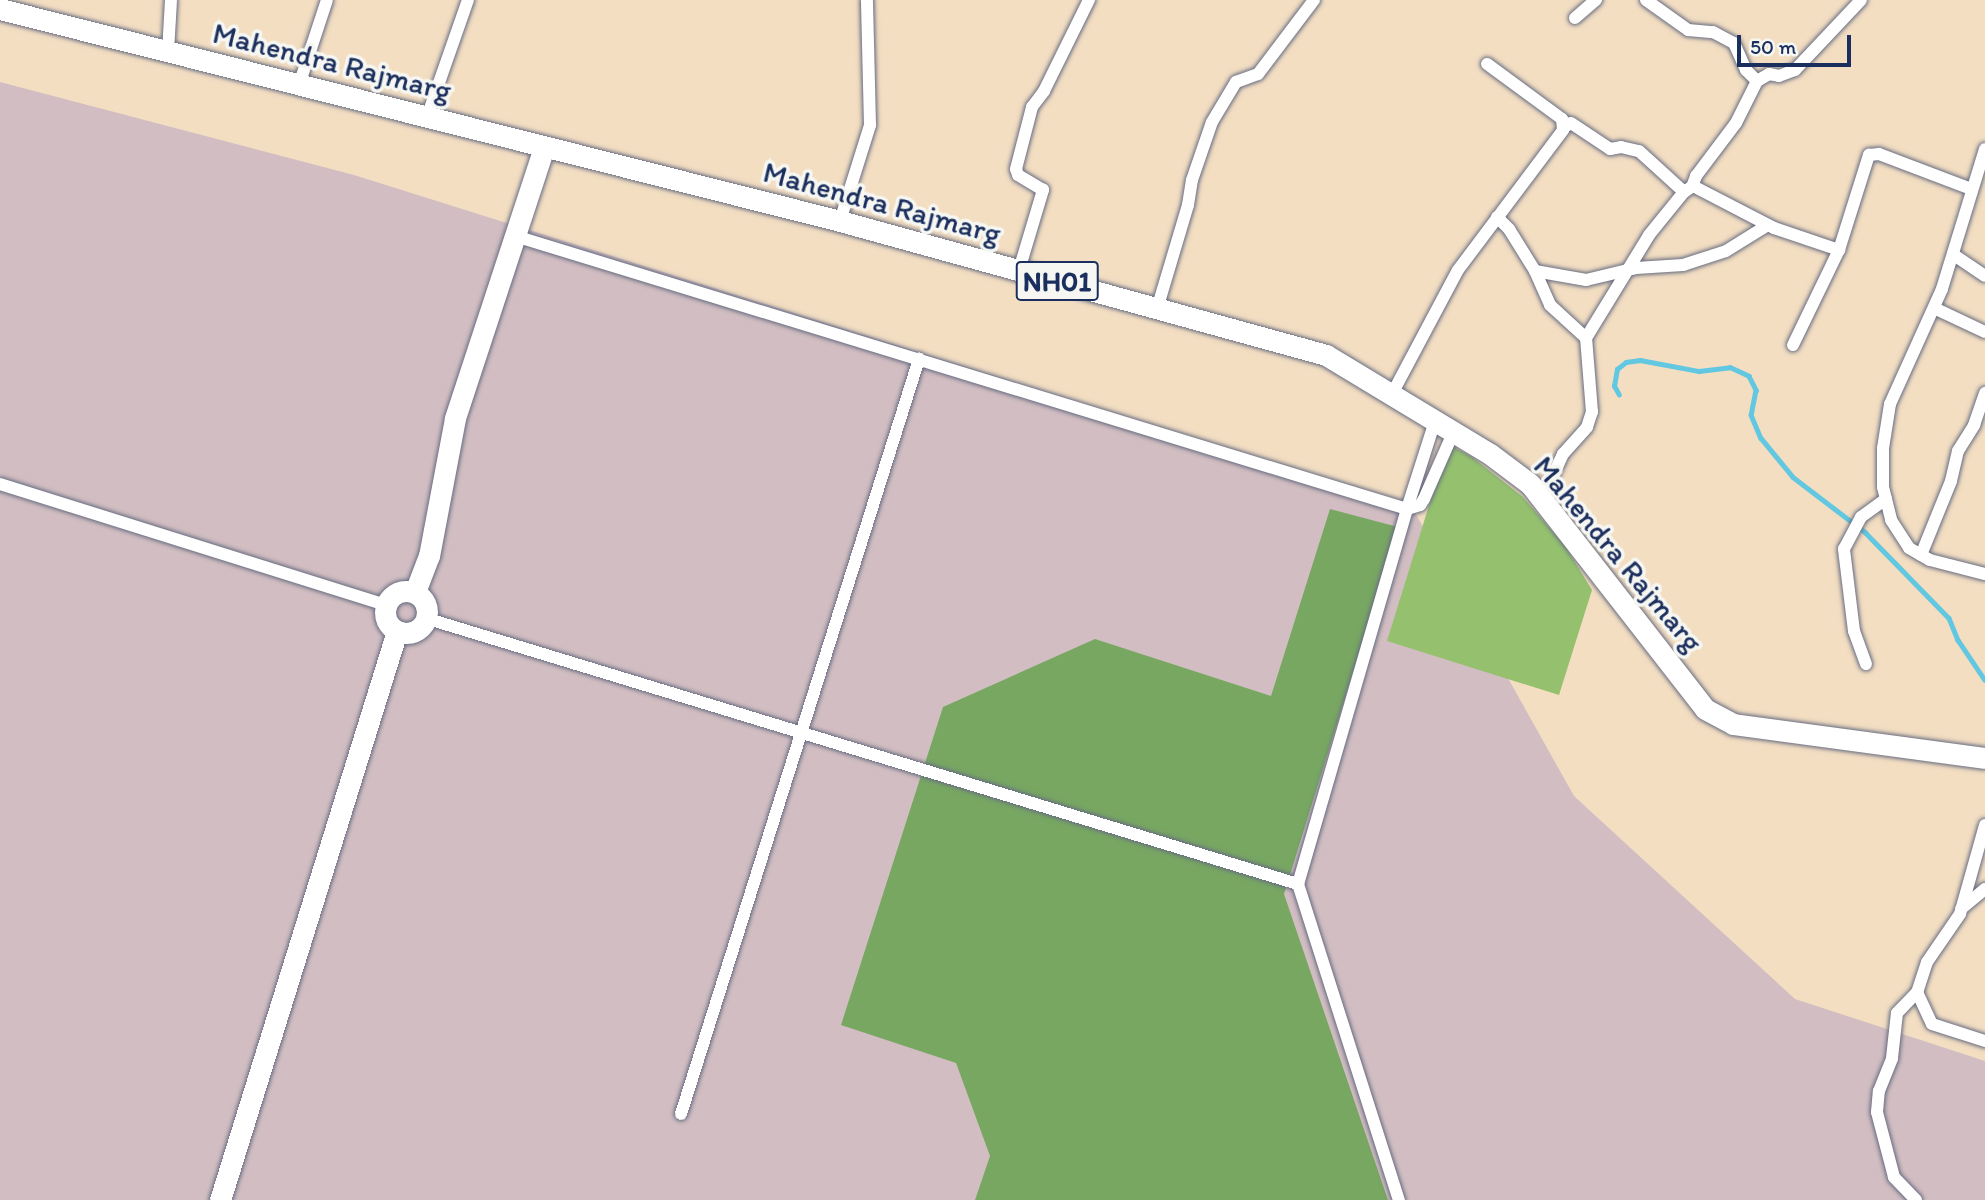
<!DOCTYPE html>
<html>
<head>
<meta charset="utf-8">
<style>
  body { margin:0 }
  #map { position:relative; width:1985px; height:1200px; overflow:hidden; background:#f3dec2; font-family:Itim,sans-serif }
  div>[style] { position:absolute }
  .industrial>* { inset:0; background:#d2bec2 }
  .green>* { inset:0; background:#95c16f }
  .forest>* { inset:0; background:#78a762 }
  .stream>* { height:4.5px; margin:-2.25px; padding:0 2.25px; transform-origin:2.25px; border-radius:2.25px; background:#62c7e0 }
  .roads { filter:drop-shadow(0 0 2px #676c81) drop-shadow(0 0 2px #676c81) }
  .street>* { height:12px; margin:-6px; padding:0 6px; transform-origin:6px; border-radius:6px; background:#fff }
  .highway>* { height:21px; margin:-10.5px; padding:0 10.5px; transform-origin:10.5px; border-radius:10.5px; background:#fff }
  .highway>.ring { margin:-10.5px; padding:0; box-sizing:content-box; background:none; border:21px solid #fff; border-radius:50% }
  span { translate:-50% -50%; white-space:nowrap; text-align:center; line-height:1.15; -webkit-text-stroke:7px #f6f6f2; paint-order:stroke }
  .shield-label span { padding:2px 5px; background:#f6f6f2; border:2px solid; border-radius:5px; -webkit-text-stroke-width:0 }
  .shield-label { font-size:28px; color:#1b2f5e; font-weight:700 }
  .street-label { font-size:30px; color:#1b2f5e }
  .scale { position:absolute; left:1737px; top:35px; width:114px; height:32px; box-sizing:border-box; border:4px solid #1b2f5e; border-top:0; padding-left:9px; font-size:21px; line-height:24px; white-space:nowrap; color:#1b2f5e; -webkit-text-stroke:5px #f6f6f2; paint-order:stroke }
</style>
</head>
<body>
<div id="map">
  <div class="industrial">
    <div style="clip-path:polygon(0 82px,354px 175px,1412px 507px,1574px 796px,1795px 999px,1985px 1061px,1985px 1200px,0 1200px)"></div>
  </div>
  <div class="green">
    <div style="clip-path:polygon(1448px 444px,1472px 457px,1523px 497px,1565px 546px,1592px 590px,1559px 695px,1387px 641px)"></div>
  </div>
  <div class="forest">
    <div style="clip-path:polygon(1330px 509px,1398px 527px,1284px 894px,1388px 1200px,975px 1200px,990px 1156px,956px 1063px,841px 1025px,943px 707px,1095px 639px,1271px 696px)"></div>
  </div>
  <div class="stream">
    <div style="left:1619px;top:395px;width:10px;rotate:-119deg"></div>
    <div style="left:1614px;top:386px;width:17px;rotate:-80deg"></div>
    <div style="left:1617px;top:369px;width:11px;rotate:-38deg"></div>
    <div style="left:1626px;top:362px;width:14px;rotate:-8deg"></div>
    <div style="left:1640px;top:360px;width:60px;rotate:10.6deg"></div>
    <div style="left:1699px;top:371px;width:31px;rotate:-7deg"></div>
    <div style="left:1730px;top:367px;width:21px;rotate:25deg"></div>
    <div style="left:1749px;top:376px;width:16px;rotate:63deg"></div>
    <div style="left:1756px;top:390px;width:25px;rotate:101deg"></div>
    <div style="left:1751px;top:415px;width:25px;rotate:67deg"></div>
    <div style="left:1761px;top:438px;width:50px;rotate:50.6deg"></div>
    <div style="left:1793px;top:477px;width:91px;rotate:37.4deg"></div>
    <div style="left:1865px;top:532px;width:120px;rotate:45.7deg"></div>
    <div style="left:1949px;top:618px;width:24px;rotate:68deg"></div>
    <div style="left:1958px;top:640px;width:48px;rotate:56deg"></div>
  </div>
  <div class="roads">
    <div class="street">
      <div style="left:1646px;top:0;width:52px;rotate:35.5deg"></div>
      <div style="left:1688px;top:30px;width:25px;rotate:5deg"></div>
      <div style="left:1713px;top:32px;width:24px;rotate:28deg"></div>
      <div style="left:1734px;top:43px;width:30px;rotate:66deg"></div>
      <div style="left:1746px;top:70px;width:16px;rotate:45deg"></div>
      <div style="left:1575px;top:18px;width:28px;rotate:-41deg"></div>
      <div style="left:168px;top:52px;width:52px;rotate:-86.7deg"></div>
      <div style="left:299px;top:85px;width:89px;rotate:-71.8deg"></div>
      <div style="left:427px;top:117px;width:124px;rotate:-70.7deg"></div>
      <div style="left:1563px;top:128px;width:9px;rotate:-32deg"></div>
      <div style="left:1571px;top:123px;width:47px;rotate:33.7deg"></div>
      <div style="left:1610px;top:149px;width:11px;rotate:-10deg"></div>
      <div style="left:1621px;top:147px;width:18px;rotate:13deg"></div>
      <div style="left:1639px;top:151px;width:61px;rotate:42.3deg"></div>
      <div style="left:1985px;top:149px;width:146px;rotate:107.1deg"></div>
      <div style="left:1942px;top:289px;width:126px;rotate:114.3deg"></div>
      <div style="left:1890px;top:404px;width:45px;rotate:99deg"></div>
      <div style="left:1883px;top:448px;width:39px;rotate:90deg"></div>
      <div style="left:1883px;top:487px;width:34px;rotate:76deg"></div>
      <div style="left:1891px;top:520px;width:33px;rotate:57deg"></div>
      <div style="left:1909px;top:548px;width:24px;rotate:30deg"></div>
      <div style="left:1930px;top:560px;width:57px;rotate:14.3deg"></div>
      <div style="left:1692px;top:187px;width:12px;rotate:-70deg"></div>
      <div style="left:1696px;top:176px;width:66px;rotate:-53deg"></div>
      <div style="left:1736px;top:123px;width:47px;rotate:-63.4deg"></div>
      <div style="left:1757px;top:81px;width:14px;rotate:-30deg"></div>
      <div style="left:1769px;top:74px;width:10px;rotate:11deg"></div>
      <div style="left:1779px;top:76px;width:17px;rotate:-21deg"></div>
      <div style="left:1795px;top:70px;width:96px;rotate:-46.7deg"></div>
      <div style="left:1497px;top:217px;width:17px;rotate:45deg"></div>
      <div style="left:1509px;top:229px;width:49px;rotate:58.2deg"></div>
      <div style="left:1535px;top:271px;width:37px;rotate:66deg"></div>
      <div style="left:1550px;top:305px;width:49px;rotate:42.5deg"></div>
      <div style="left:840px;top:221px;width:101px;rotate:-72.6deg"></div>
      <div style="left:870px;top:125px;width:125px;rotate:-91.4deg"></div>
      <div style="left:515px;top:236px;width:933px;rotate:17.02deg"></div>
      <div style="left:1407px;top:509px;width:391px;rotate:106.2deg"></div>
      <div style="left:1298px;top:884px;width:332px;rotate:72.3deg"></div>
      <div style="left:1954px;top:255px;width:37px;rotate:34deg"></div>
      <div style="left:1019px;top:270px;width:84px;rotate:-73.3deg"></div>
      <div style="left:1043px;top:190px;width:29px;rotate:-149deg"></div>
      <div style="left:1018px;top:175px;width:6px;rotate:-108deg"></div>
      <div style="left:1016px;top:169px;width:64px;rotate:-75.5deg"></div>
      <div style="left:1032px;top:107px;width:20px;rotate:-53deg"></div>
      <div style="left:1044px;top:91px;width:102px;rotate:-63.7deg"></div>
      <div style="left:1535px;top:271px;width:52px;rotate:10deg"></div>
      <div style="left:1586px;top:280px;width:51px;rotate:-13.5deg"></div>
      <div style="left:1636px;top:268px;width:47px;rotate:-3.7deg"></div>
      <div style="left:1683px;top:265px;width:45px;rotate:-18deg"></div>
      <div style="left:1726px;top:251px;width:49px;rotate:-31.8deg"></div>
      <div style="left:1934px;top:308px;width:56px;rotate:25.2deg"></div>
      <div style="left:1157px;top:309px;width:109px;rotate:-73.4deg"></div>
      <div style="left:1188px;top:205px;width:25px;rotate:-81deg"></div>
      <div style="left:1192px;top:180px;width:61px;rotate:-71deg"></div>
      <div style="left:1212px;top:122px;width:47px;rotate:-59deg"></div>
      <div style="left:1236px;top:82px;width:23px;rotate:-20deg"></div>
      <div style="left:1258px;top:74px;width:93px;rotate:-52.9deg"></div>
      <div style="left:1793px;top:345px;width:106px;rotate:-64.2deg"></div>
      <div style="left:1839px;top:250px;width:100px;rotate:-72.5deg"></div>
      <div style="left:1869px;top:155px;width:10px;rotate:-6deg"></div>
      <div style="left:1879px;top:154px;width:98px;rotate:20.8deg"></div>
      <div style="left:1392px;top:394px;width:140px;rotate:-62deg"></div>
      <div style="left:1458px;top:270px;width:175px;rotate:-53.1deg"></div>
      <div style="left:1563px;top:130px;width:11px;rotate:-95deg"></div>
      <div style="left:1562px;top:119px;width:93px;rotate:-143.7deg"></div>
      <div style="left:1435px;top:421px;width:92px;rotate:107.7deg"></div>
      <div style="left:1407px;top:509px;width:14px;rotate:-17deg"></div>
      <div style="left:1420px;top:505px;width:7px;rotate:-56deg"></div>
      <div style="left:1424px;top:499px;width:74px;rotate:-66.2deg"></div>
      <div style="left:0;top:484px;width:405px;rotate:17.4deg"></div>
      <div style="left:1542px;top:500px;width:51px;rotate:-65.5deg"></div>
      <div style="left:1563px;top:454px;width:36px;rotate:-48deg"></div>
      <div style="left:1587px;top:427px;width:16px;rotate:-72deg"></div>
      <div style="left:1592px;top:412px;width:74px;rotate:-94.6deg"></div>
      <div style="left:1586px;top:338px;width:121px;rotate:-58.5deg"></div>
      <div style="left:1649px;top:235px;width:55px;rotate:-50.9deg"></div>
      <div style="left:1684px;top:192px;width:11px;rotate:-34deg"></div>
      <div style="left:1693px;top:186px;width:91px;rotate:27.4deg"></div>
      <div style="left:1774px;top:228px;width:69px;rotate:18.7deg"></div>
      <div style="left:1921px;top:555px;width:80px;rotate:-67.9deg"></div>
      <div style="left:1951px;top:481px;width:31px;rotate:-77deg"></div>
      <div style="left:1958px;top:451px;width:31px;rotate:-58deg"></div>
      <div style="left:1974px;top:425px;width:34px;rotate:-71deg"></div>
      <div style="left:425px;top:618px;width:913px;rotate:16.95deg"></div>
      <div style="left:1866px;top:664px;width:35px;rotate:-110deg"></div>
      <div style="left:1854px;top:631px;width:83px;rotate:-97deg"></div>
      <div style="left:1844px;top:549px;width:36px;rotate:-62deg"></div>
      <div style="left:1861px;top:517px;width:31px;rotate:-36deg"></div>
      <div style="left:1985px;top:825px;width:92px;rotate:105.7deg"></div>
      <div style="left:1960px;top:914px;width:58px;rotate:124.5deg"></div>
      <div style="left:1927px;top:962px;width:32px;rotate:108deg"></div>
      <div style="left:1917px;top:992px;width:35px;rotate:65deg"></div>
      <div style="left:1932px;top:1024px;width:56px;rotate:17.8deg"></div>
      <div style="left:1961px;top:909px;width:31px;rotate:-40deg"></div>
      <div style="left:681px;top:1114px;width:792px;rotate:-72.5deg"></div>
      <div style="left:1916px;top:1200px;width:32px;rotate:-134deg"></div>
      <div style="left:1894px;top:1177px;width:67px;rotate:-104.7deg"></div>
      <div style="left:1877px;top:1112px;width:21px;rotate:-85deg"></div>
      <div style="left:1879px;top:1091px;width:35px;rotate:-68deg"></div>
      <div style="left:1892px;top:1058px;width:45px;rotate:-83.7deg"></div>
      <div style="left:1897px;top:1013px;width:29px;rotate:-46deg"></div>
    </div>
    <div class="highway">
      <div style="left:0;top:9px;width:866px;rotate:14.16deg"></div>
      <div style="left:840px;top:221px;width:504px;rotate:15.41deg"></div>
      <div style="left:1326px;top:355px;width:192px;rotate:31.1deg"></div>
      <div style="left:1490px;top:454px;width:50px;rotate:36.9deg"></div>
      <div style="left:1530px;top:484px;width:285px;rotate:52.1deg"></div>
      <div style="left:1705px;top:709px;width:32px;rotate:28deg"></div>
      <div style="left:1733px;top:724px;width:254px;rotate:7.7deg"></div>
      <div class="ring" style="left:385px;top:591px;width:21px;height:21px"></div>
      <div style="left:415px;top:592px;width:39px;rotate:-69deg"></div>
      <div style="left:429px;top:556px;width:140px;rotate:-79.3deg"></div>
      <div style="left:455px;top:418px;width:285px;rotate:-71.8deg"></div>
      <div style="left:220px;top:1200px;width:596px;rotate:-72.72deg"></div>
    </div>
  </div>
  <div class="shield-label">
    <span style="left:1057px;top:281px">NH01</span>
  </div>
  <div class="street-label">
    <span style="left:332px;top:62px;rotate:14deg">Mahendra Rajmarg</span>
    <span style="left:882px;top:203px;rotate:15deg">Mahendra Rajmarg</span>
    <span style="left:1618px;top:554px;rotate:50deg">Mahendra Rajmarg</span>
  </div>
  <div class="scale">50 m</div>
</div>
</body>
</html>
